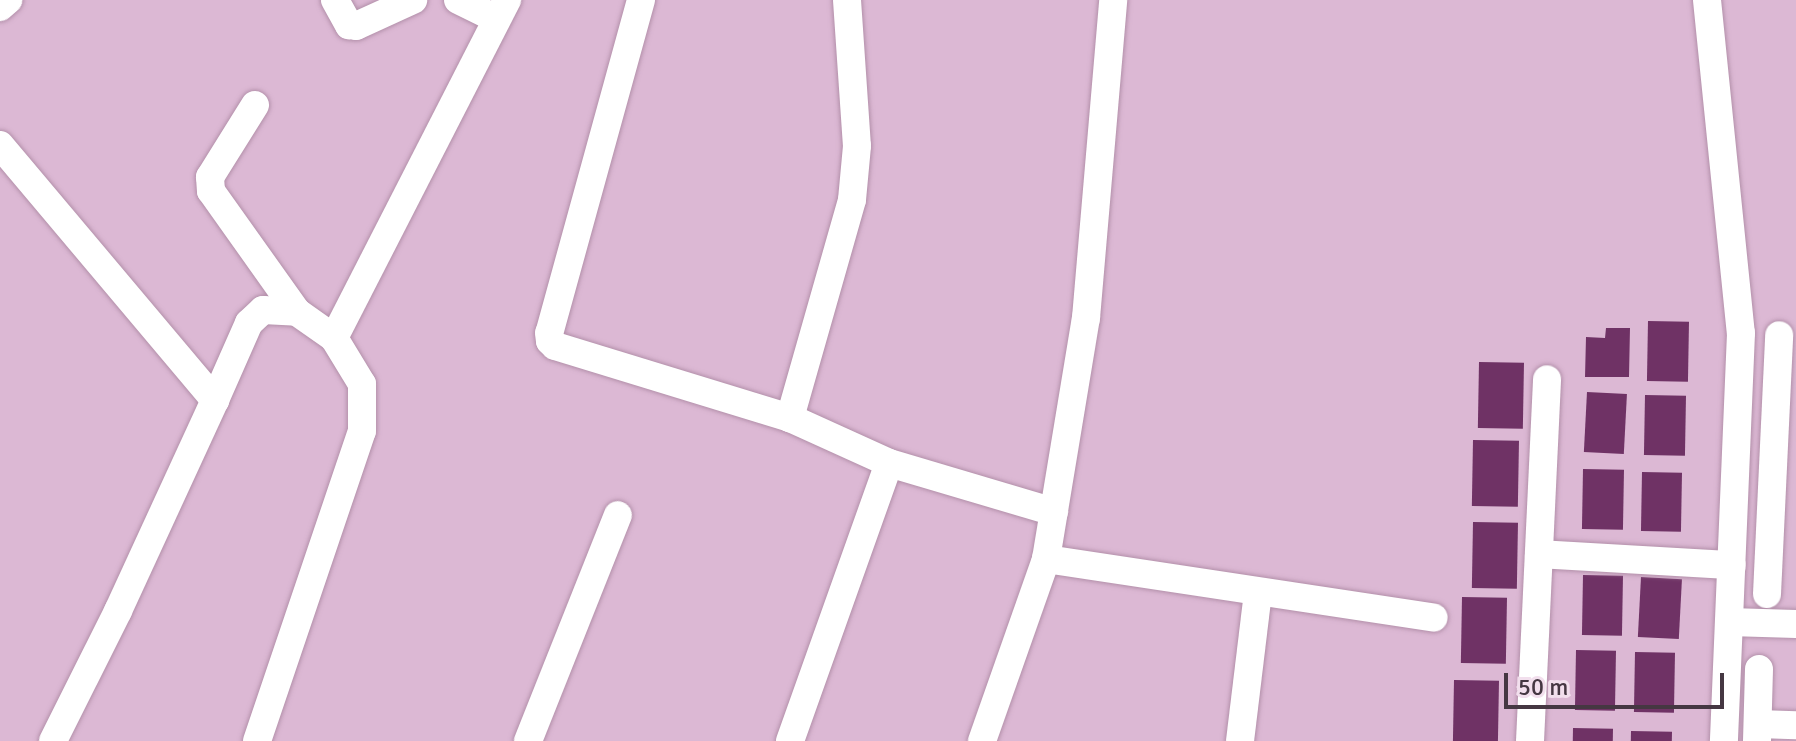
<!DOCTYPE html>
<html>
<head>
<meta charset="utf-8">
<style>
  body { margin:0 }
  #map { position:relative; width:1796px; height:741px; overflow:hidden; background:#dcb8d4; font-family:Signika,sans-serif }
  div>[style] { position:absolute }
  .building>* { inset:0; background:#6f3265; transform-origin:0 0 }
  .roads { filter:drop-shadow(0 0 2px #b390aa) drop-shadow(0 0 2px #b390aa) }
  .minor>* { height:28px; margin:-14px; padding:0 14px; transform-origin:14px; border-radius:14px; background:#fff }
  span { translate:-50% -50%; white-space:nowrap; text-align:center; line-height:1.15; -webkit-text-stroke:8px #f2dfed; paint-order:stroke }
  .scale { position:absolute; left:1504px; top:673px; width:220px; height:36px; box-sizing:border-box; border:4px solid #453742; border-top:0; padding-left:10px; font-size:24px; line-height:28px; white-space:nowrap; color:#453742; -webkit-text-stroke:6px #f2dfed; paint-order:stroke }
</style>
</head>
<body>
<div id="map">
  <div class="building">
    <div style="left:1648px;top:321px;width:41px;height:60px;rotate:1deg"></div>
    <div style="clip-path:polygon(1606px 328px,1630px 328px,1629px 377px,1585px 377px,1586px 337px,1605px 338px)"></div>
    <div style="left:1479px;top:362px;width:45px;height:66px;rotate:1deg"></div>
    <div style="left:1587px;top:392px;width:40px;height:60px;rotate:3deg"></div>
    <div style="left:1645px;top:395px;width:41px;height:60px;rotate:1deg"></div>
    <div style="left:1473px;top:440px;width:46px;height:66px;rotate:1deg"></div>
    <div style="left:1583px;top:469px;width:41px;height:60px;rotate:1deg"></div>
    <div style="left:1642px;top:472px;width:40px;height:59px;rotate:1deg"></div>
    <div style="left:1473px;top:522px;width:45px;height:66px;rotate:1deg"></div>
    <div style="left:1583px;top:575px;width:40px;height:60px;rotate:1deg"></div>
    <div style="left:1641px;top:577px;width:41px;height:60px;rotate:3deg"></div>
    <div style="left:1462px;top:597px;width:45px;height:66px;rotate:1deg"></div>
    <div style="left:1576px;top:650px;width:40px;height:60px;rotate:1deg"></div>
    <div style="left:1635px;top:652px;width:40px;height:60px;rotate:1deg"></div>
    <div style="left:1454px;top:680px;width:45px;height:61px;rotate:1deg"></div>
    <div style="left:1573px;top:728px;width:40px;height:13px;rotate:1deg"></div>
    <div style="left:1631px;top:731px;width:41px;height:10px;rotate:1deg"></div>
  </div>
  <div class="roads">
    <div class="minor">
      <div style="left:335px;top:0;width:29px;rotate:61deg"></div>
      <div style="left:349px;top:25px;width:7px;rotate:8deg"></div>
      <div style="left:356px;top:26px;width:63px;rotate:-24.5deg"></div>
      <div style="left:458px;top:0;width:43px;rotate:26deg"></div>
      <div style="left:641px;top:0;width:345px;rotate:105.4deg"></div>
      <div style="left:549px;top:333px;width:8px;rotate:83deg"></div>
      <div style="left:550px;top:341px;width:7px;rotate:45deg"></div>
      <div style="left:555px;top:346px;width:246px;rotate:17deg"></div>
      <div style="left:847px;top:0;width:146px;rotate:86.1deg"></div>
      <div style="left:857px;top:146px;width:54px;rotate:95.3deg"></div>
      <div style="left:852px;top:200px;width:227px;rotate:105.9deg"></div>
      <div style="left:790px;top:418px;width:109px;rotate:24.4deg"></div>
      <div style="left:1707px;top:0;width:335px;rotate:84.2deg"></div>
      <div style="left:1741px;top:333px;width:408px;rotate:92.4deg"></div>
      <div style="left:0;top:7px;width:11px;rotate:-41deg"></div>
      <div style="left:255px;top:105px;width:85px;rotate:122deg"></div>
      <div style="left:210px;top:177px;width:14px;rotate:86deg"></div>
      <div style="left:211px;top:191px;width:148px;rotate:54.6deg"></div>
      <div style="left:0;top:145px;width:334px;rotate:49.9deg"></div>
      <div style="left:215px;top:400px;width:232px;rotate:114.7deg"></div>
      <div style="left:118px;top:611px;width:145px;rotate:116.6deg"></div>
      <div style="left:215px;top:400px;width:84px;rotate:-66.2deg"></div>
      <div style="left:249px;top:323px;width:19px;rotate:-43deg"></div>
      <div style="left:263px;top:310px;width:34px;rotate:3deg"></div>
      <div style="left:297px;top:312px;width:45px;rotate:35.1deg"></div>
      <div style="left:1539px;top:554px;width:193px;rotate:3.3deg"></div>
      <div style="left:1046px;top:559px;width:392px;rotate:8.6deg"></div>
      <div style="left:1767px;top:594px;width:259px;rotate:-87.3deg"></div>
      <div style="left:1729px;top:622px;width:67px;rotate:1.7deg"></div>
      <div style="left:1758px;top:724px;width:38px;rotate:2deg"></div>
      <div style="left:257px;top:741px;width:327px;rotate:-71.3deg"></div>
      <div style="left:362px;top:431px;width:47px;rotate:-90deg"></div>
      <div style="left:362px;top:384px;width:54px;rotate:-121.3deg"></div>
      <div style="left:334px;top:338px;width:380px;rotate:-62.9deg"></div>
      <div style="left:528px;top:741px;width:243px;rotate:-68.3deg"></div>
      <div style="left:790px;top:741px;width:295px;rotate:-70.4deg"></div>
      <div style="left:889px;top:463px;width:172px;rotate:16.5deg"></div>
      <div style="left:982px;top:741px;width:193px;rotate:-70.6deg"></div>
      <div style="left:1046px;top:559px;width:244px;rotate:-80.6deg"></div>
      <div style="left:1086px;top:318px;width:319px;rotate:-85.1deg"></div>
      <div style="left:1240px;top:741px;width:150px;rotate:-83.1deg"></div>
      <div style="left:1530px;top:741px;width:362px;rotate:-87.3deg"></div>
      <div style="left:1757px;top:741px;width:72px;rotate:-88.4deg"></div>
    </div>
  </div>
  <div class="scale">50 m</div>
</div>
</body>
</html>
